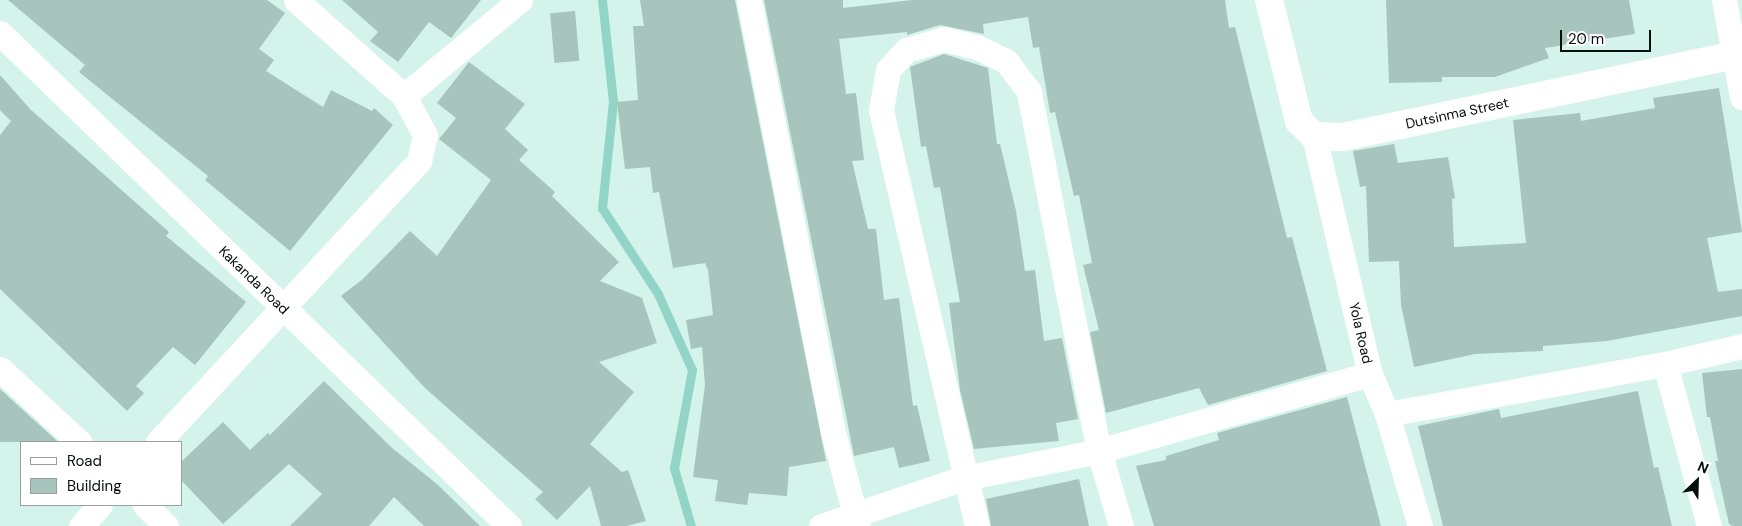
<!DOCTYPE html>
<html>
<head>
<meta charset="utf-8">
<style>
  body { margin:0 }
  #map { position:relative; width:1742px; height:526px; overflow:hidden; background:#d4f3eb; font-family:"DM Sans",sans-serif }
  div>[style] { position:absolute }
  .stream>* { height:9px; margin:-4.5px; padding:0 4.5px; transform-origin:4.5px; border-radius:4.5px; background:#92d5c7 }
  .building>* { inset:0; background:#a7c4bd; transform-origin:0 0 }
  .minor>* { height:25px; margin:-12.5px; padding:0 12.5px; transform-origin:12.5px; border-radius:12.5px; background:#fff }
  .tertiary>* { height:28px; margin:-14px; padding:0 14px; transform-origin:14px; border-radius:14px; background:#fff }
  span { translate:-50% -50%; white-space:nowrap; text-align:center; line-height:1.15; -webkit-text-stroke:4px #fff; paint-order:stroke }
  .street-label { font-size:14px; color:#050f0c }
  .legend { position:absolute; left:20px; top:441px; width:162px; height:65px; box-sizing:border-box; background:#fff; border:1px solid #9b9f9e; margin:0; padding:6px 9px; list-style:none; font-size:15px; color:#050f0c }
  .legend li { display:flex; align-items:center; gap:10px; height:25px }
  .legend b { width:25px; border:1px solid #9b9f9e }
  .north { position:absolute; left:1672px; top:456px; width:50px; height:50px; -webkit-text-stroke:4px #fff; paint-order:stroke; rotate:24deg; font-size:14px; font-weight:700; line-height:20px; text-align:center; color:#050f0c }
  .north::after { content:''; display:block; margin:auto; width:18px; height:22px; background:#050f0c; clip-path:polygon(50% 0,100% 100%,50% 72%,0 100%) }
  .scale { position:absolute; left:1560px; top:30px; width:91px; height:22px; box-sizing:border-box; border:2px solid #050f0c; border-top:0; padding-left:6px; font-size:15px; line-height:18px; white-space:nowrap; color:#050f0c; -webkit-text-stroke:4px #fff; paint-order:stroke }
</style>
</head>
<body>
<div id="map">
  <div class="stream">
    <div style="left:602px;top:0;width:102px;rotate:83.8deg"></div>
    <div style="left:613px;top:101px;width:108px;rotate:95.9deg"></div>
    <div style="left:602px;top:208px;width:103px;rotate:56.9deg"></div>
    <div style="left:658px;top:294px;width:83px;rotate:65.9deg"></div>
    <div style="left:692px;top:370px;width:100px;rotate:100.4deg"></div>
    <div style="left:674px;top:468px;width:60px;rotate:73.7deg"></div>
  </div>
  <div class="building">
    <div style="clip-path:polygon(8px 0,267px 0,285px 13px,259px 49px,274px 60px,266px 71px,323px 107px,331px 90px,372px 111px,374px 108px,393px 125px,290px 251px,205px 180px,208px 176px,79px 72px,85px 65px)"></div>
    <div style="clip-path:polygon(342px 0,481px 0,451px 38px,429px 22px,398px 62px,370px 41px,378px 32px)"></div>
    <div style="clip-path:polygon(640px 0,735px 0,826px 461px,789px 467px,787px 496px,749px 493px,747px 505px,715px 501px,718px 480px,693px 477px,705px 385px,702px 347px,691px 349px,686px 320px,713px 315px,708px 270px,705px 263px,673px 268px,659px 192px,653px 193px,650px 167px,625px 169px,617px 102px,638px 100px,633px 26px,644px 26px)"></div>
    <div style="clip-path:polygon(764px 0,843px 0,843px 8px,912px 0,1225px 0,1229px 28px,1235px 27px,1287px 238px,1292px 237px,1327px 371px,1208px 405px,1199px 388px,1106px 413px,1090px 332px,1099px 330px,1083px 265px,1092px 263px,1079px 195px,1074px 196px,1055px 112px,1050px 113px,1039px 47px,1033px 48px,1028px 17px,983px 24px,984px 34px,940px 25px,907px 35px,907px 32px,839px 39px,846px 94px,856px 93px,864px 160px,852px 161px,868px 229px,876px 229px,884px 300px,899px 298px,913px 406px,917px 405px,930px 461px,899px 468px,894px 447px,854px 456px)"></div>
    <div style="clip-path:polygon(1386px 0,1629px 0,1635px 34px,1545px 48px,1549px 58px,1495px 77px,1442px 77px,1442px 82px,1389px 83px)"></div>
    <div style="left:575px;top:11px;width:50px;height:25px;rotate:85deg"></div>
    <div style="clip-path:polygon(944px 54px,988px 68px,997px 144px,1000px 144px,1016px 211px,1025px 271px,1035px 270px,1044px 341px,1062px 338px,1078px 419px,1056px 423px,1059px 441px,974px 449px,960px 390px,949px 303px,960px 302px,940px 187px,934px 188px,926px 146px,921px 147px,910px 67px)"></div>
    <div style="clip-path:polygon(469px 62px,525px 104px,505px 129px,528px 150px,519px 160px,555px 192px,552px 196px,619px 262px,600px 281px,642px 298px,657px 343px,599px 362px,634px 392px,590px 444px,622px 472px,628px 470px,646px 521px,627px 526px,601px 526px,590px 486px,557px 520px,535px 499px,543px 492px,425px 388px,341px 296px,363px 279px,410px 231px,437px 256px,491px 180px,439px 139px,456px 118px,437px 103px)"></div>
    <div style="clip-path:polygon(0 75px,30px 109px,169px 232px,166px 236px,246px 302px,195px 365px,173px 347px,136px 386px,144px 393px,127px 411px,0 289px,0 135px,11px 121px,0 110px)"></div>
    <div style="clip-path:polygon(1719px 88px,1742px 232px,1707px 238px,1718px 292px,1742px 289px,1742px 316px,1607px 341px,1543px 346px,1543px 351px,1475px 354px,1414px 367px,1401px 305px,1399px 261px,1369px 262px,1366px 186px,1360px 187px,1353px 151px,1394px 144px,1398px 163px,1448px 157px,1455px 198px,1452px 199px,1454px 247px,1526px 243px,1513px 120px,1580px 113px,1581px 121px,1655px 108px,1653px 98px)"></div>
    <div style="clip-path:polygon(1742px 369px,1742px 526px,1733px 526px,1729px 524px,1715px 461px,1718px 461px,1710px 417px,1707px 417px,1702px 373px)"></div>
    <div style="clip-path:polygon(324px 381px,391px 447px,438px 485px,480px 526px,424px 526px,394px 497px,369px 526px,290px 526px,322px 494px,289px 464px,223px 524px,181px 480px,181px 462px,223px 422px,250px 450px,268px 433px,270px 435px)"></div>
    <div style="clip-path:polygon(0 389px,58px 442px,0 442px)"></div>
    <div style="clip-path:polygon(1638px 391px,1654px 468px,1658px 467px,1672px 526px,1443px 526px,1418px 426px,1499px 409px,1501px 418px)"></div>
    <div style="clip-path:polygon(1347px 397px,1381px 526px,1154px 526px,1136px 466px,1166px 460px,1166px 456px,1219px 440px,1217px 433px)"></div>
    <div style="clip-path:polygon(1079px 479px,1089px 526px,991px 526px,986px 499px)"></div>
  </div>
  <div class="minor">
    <div style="left:749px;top:0;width:444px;rotate:79deg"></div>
    <div style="left:834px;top:436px;width:93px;rotate:75.1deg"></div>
    <div style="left:1724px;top:0;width:99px;rotate:79.5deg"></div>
    <div style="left:0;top:33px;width:709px;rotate:44.09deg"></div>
    <div style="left:404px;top:96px;width:151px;rotate:-39.6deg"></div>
    <div style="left:1314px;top:136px;width:244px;rotate:76.8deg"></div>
    <div style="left:1370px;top:374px;width:43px;rotate:67deg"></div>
    <div style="left:1387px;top:414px;width:117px;rotate:73.6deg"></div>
    <div style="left:1665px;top:364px;width:168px;rotate:74.8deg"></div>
    <div style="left:0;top:369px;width:108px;rotate:42.7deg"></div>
    <div style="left:1387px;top:414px;width:282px;rotate:-10.2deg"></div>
    <div style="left:1665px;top:364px;width:79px;rotate:-13.2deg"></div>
    <div style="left:158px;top:442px;width:384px;rotate:-47.1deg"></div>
    <div style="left:419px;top:161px;width:27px;rotate:-77deg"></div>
    <div style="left:425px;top:135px;width:44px;rotate:-118.3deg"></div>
    <div style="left:404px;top:96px;width:144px;rotate:-138.4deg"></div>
    <div style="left:145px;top:505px;width:30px;rotate:45deg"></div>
    <div style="left:81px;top:526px;width:28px;rotate:-48deg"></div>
    <div style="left:821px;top:526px;width:151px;rotate:-18.6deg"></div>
    <div style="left:964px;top:478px;width:138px;rotate:-11.3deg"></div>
    <div style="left:1099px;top:451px;width:282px;rotate:-15.9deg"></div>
    <div style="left:977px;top:526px;width:427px;rotate:-103deg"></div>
    <div style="left:881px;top:110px;width:41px;rotate:-80.1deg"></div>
    <div style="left:888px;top:70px;width:27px;rotate:-48deg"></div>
    <div style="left:906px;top:50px;width:40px;rotate:-16deg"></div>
    <div style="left:944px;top:39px;width:34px;rotate:14deg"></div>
    <div style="left:977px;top:47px;width:32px;rotate:26deg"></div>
    <div style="left:1006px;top:61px;width:39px;rotate:53deg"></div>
    <div style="left:1029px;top:92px;width:366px;rotate:79deg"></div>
    <div style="left:1099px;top:451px;width:78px;rotate:73.7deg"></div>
  </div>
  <div class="tertiary">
    <div style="left:1269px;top:0;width:125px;rotate:76.1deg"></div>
    <div style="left:1299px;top:121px;width:21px;rotate:45deg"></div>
    <div style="left:1314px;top:136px;width:29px;rotate:2deg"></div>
    <div style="left:1343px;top:137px;width:408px;rotate:-11.8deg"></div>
  </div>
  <div class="street-label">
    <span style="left:1457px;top:113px;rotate:-12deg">Dutsinma Street</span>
    <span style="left:254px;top:280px;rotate:44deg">Kakanda Road</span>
    <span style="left:1361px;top:333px;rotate:77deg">Yola Road</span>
  </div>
  <ul class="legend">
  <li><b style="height:6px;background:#fff"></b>Road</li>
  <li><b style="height:14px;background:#a7c4bd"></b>Building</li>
  </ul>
  <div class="north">N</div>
  <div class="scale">20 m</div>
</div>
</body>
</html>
